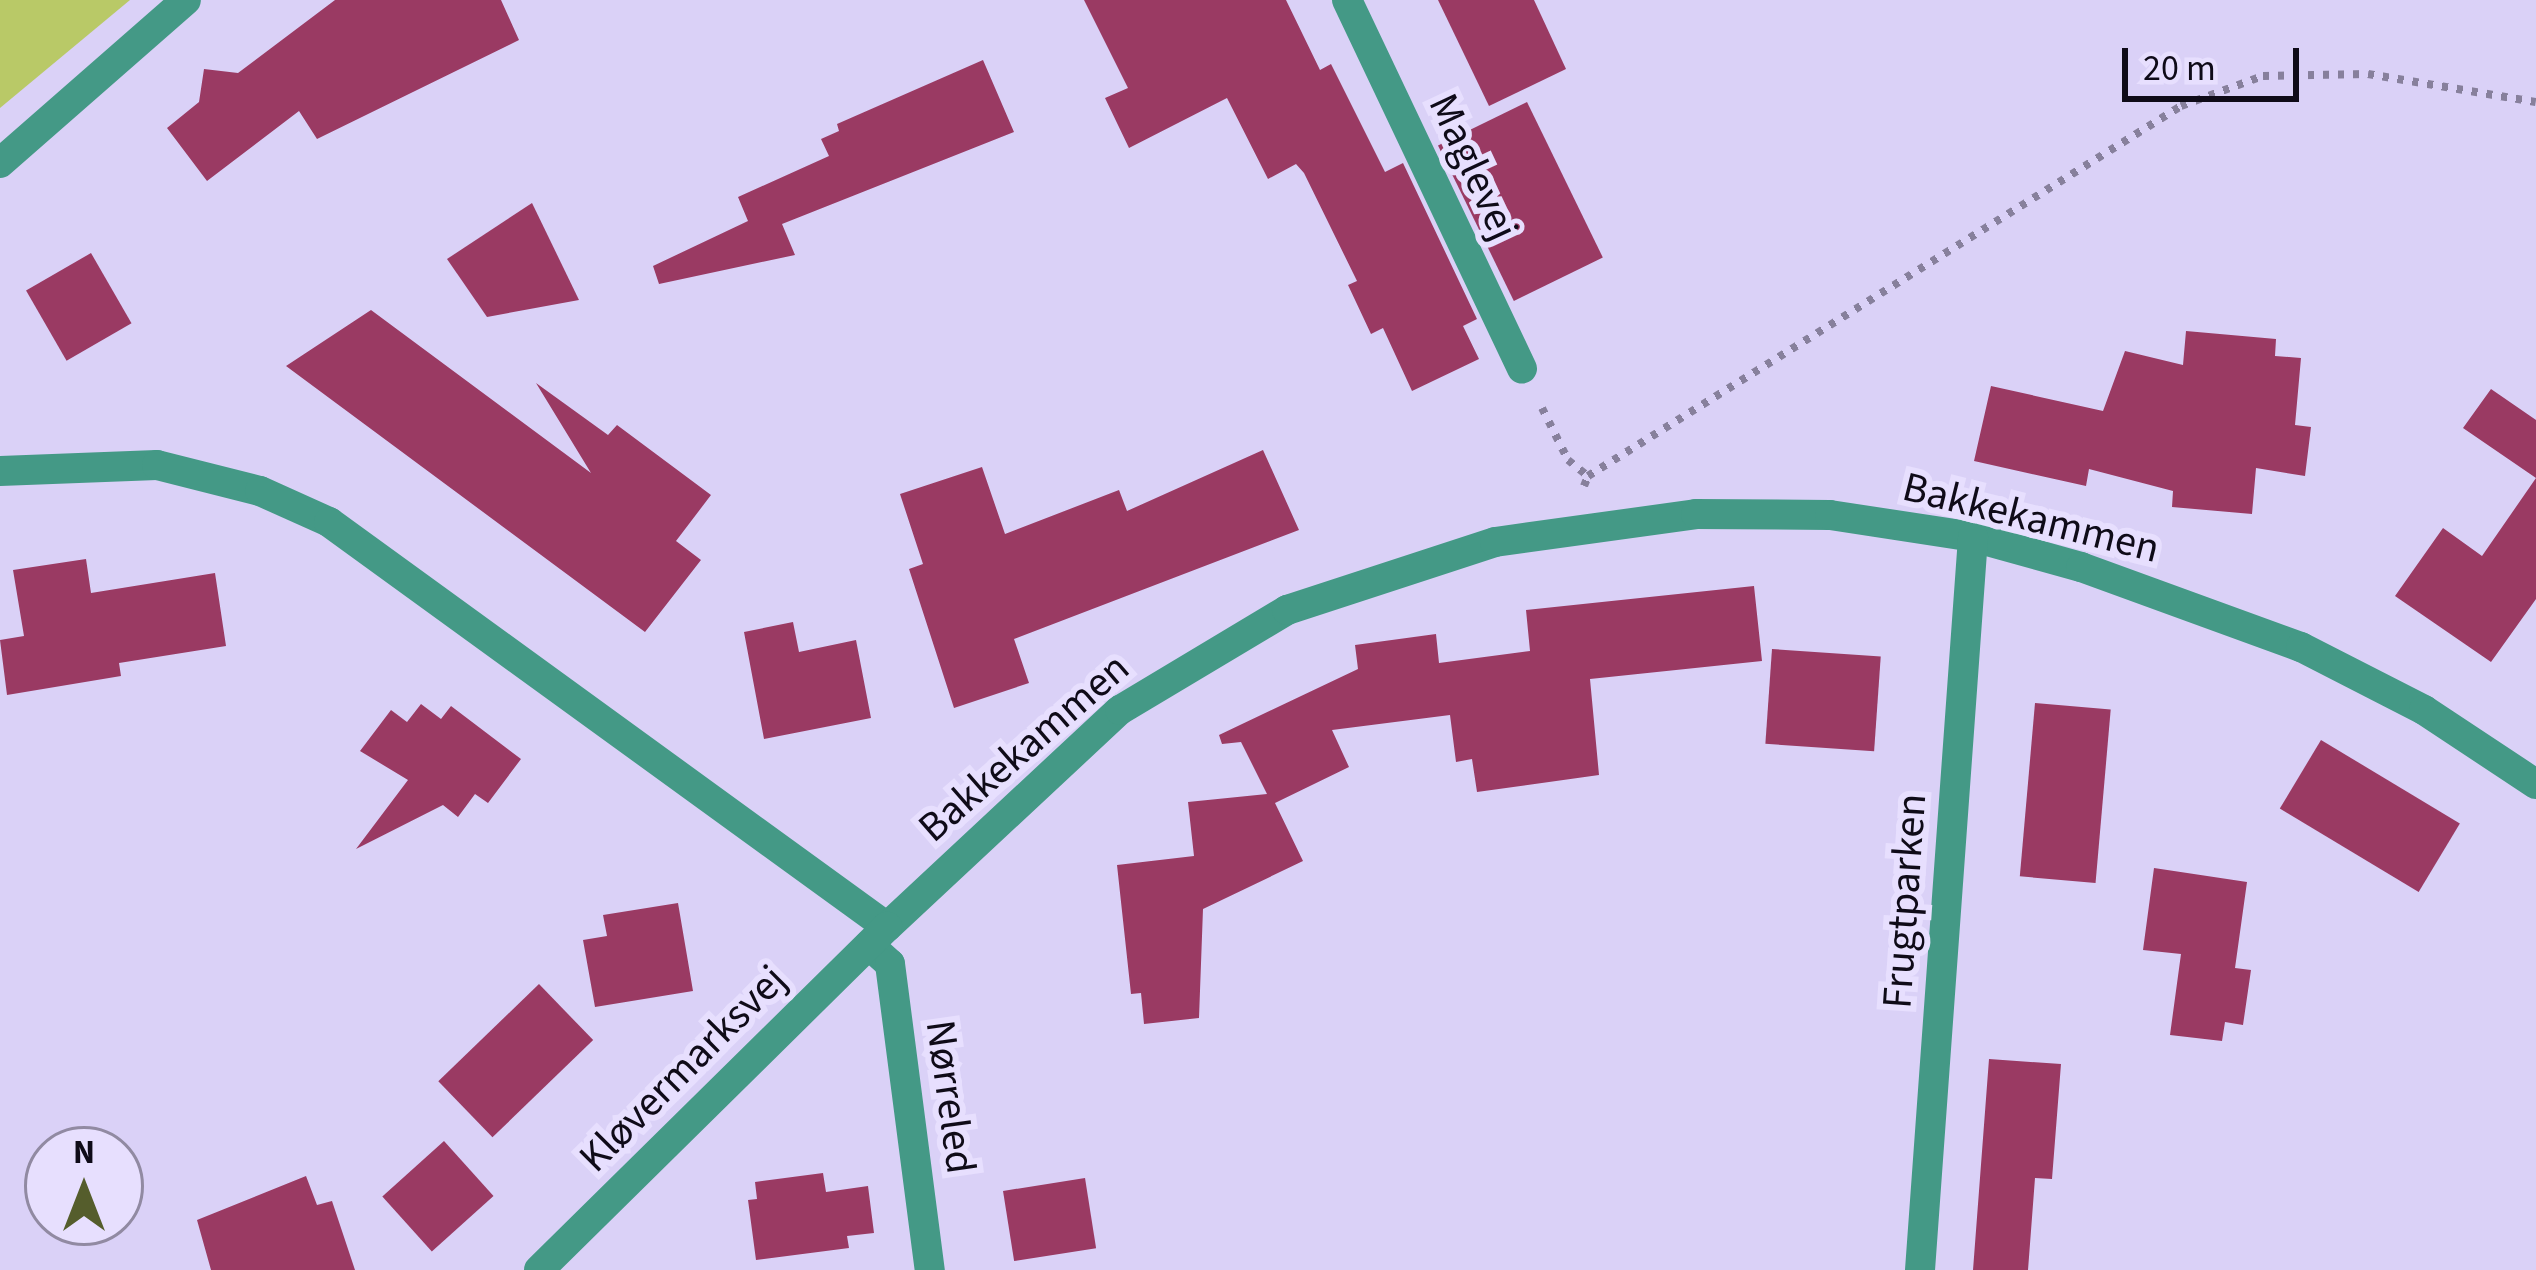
<!DOCTYPE html>
<html>
<head>
<meta charset="utf-8">
<style>
  body { margin:0 }
  #map { position:relative; width:2536px; height:1270px; overflow:hidden; background:#dad1f7; font-family:"Source Sans 3",sans-serif }
  div>[style] { position:absolute }
  .green>* { inset:0; background:#b9c967 }
  .building>* { inset:0; background:#9a3a63; transform-origin:0 0 }
  .path>* { height:8px; margin-top:-4px; transform-origin:0; background:repeating-linear-gradient(90deg,#87809c 0 6px,transparent 0 15px) }
  .minor>* { height:30px; margin:-15px; padding:0 15px; transform-origin:15px; border-radius:15px; background:#449986 }
  span { translate:-50% -50%; white-space:nowrap; text-align:center; line-height:1.15; -webkit-text-stroke:12px #e7dffe; paint-order:stroke }
  .street-label { font-size:42px; color:#0f0b18 }
  .north { position:absolute; left:24px; top:1126px; width:120px; height:120px; box-sizing:border-box; background:#e7dffe; border:3px solid #918aa2; border-radius:50%; rotate:0deg; font-size:33px; font-weight:700; line-height:48px; text-align:center; color:#0f0b18 }
  .north::after { content:''; display:block; margin:auto; width:42px; height:54px; background:#555d2c; clip-path:polygon(50% 0,100% 100%,50% 72%,0 100%) }
  .scale { position:absolute; left:2122px; top:48px; width:177px; height:54px; box-sizing:border-box; border:6px solid #0f0b18; border-top:0; padding-left:15px; font-size:36px; line-height:42px; white-space:nowrap; color:#0f0b18; -webkit-text-stroke:9px #e7dffe; paint-order:stroke }
</style>
</head>
<body>
<div id="map">
  <div class="green">
    <div style="clip-path:polygon(0 0,130px 0,0 108px)"></div>
  </div>
  <div class="building">
    <div style="clip-path:polygon(335px 0,501px 0,519px 40px,317px 139px,299px 111px,207px 181px,167px 128px,199px 102px,204px 69px,238px 73px)"></div>
    <div style="clip-path:polygon(1084px 0,1286px 0,1320px 70px,1331px 64px,1385px 172px,1403px 163px,1477px 319px,1463px 326px,1479px 359px,1412px 391px,1383px 328px,1371px 334px,1348px 285px,1357px 281px,1304px 173px,1296px 164px,1268px 179px,1227px 98px,1129px 148px,1105px 98px,1128px 88px)"></div>
    <div style="clip-path:polygon(1438px 0,1534px 0,1566px 69px,1489px 106px)"></div>
    <div style="clip-path:polygon(983px 60px,1014px 132px,782px 224px,795px 255px,659px 284px,653px 266px,748px 221px,738px 197px,829px 156px,821px 139px,839px 131px,837px 124px)"></div>
    <div style="left:1527px;top:102px;width:173px;height:99px;rotate:64deg"></div>
    <div style="clip-path:polygon(532px 203px,579px 300px,487px 317px,447px 259px)"></div>
    <div style="left:91px;top:253px;width:81px;height:75px;rotate:60deg"></div>
    <div style="clip-path:polygon(371px 310px,591px 473px,536px 383px,608px 435px,617px 425px,711px 495px,676px 541px,701px 560px,645px 632px,286px 366px)"></div>
    <div style="clip-path:polygon(2186px 331px,2276px 339px,2275px 356px,2301px 358px,2295px 425px,2311px 427px,2305px 476px,2256px 468px,2252px 514px,2172px 507px,2173px 491px,2089px 469px,2086px 486px,1974px 461px,1991px 386px,2103px 411px,2125px 351px,2183px 365px)"></div>
    <div style="clip-path:polygon(2491px 389px,2536px 420px,2536px 599px,2491px 662px,2395px 596px,2443px 528px,2482px 556px,2536px 478px,2463px 428px)"></div>
    <div style="clip-path:polygon(1263px 450px,1299px 530px,1014px 639px,1029px 683px,954px 708px,909px 569px,923px 564px,900px 494px,982px 467px,1005px 534px,1119px 490px,1127px 511px)"></div>
    <div style="clip-path:polygon(86px 559px,91px 593px,215px 573px,226px 646px,119px 663px,121px 676px,7px 695px,0 640px,24px 636px,13px 570px)"></div>
    <div style="clip-path:polygon(1754px 586px,1762px 661px,1590px 679px,1599px 775px,1477px 792px,1472px 759px,1456px 762px,1450px 715px,1332px 730px,1349px 767px,1275px 803px,1303px 861px,1203px 909px,1199px 1018px,1144px 1024px,1141px 993px,1131px 994px,1117px 865px,1194px 856px,1188px 802px,1267px 794px,1241px 742px,1222px 744px,1219px 735px,1358px 669px,1355px 645px,1436px 634px,1439px 663px,1530px 651px,1526px 610px)"></div>
    <div style="clip-path:polygon(793px 622px,799px 652px,856px 640px,871px 718px,764px 739px,744px 632px)"></div>
    <div style="left:1772px;top:649px;width:109px;height:95px;rotate:4deg"></div>
    <div style="left:2035px;top:703px;width:76px;height:174px;rotate:5deg"></div>
    <div style="clip-path:polygon(421px 704px,441px 719px,451px 706px,521px 759px,488px 803px,475px 794px,458px 817px,443px 805px,356px 849px,408px 780px,360px 751px,391px 710px,407px 722px)"></div>
    <div style="left:2321px;top:740px;width:162px;height:80px;rotate:31deg"></div>
    <div style="clip-path:polygon(2154px 868px,2247px 882px,2235px 968px,2251px 970px,2243px 1025px,2225px 1022px,2222px 1041px,2170px 1035px,2181px 954px,2143px 950px)"></div>
    <div style="clip-path:polygon(678px 903px,693px 991px,595px 1007px,583px 940px,607px 936px,603px 915px)"></div>
    <div style="left:539px;top:984px;width:78px;height:140px;rotate:46deg"></div>
    <div style="clip-path:polygon(1989px 1059px,2061px 1064px,2052px 1179px,2035px 1178px,2028px 1270px,1973px 1270px)"></div>
    <div style="left:444px;top:1141px;width:74px;height:83px;rotate:48deg"></div>
    <div style="clip-path:polygon(823px 1173px,826px 1192px,868px 1186px,874px 1233px,847px 1236px,849px 1248px,756px 1260px,748px 1200px,757px 1199px,755px 1182px)"></div>
    <div style="clip-path:polygon(306px 1176px,317px 1205px,332px 1201px,355px 1270px,211px 1270px,197px 1220px)"></div>
    <div style="left:1085px;top:1178px;width:71px;height:83px;rotate:81deg"></div>
  </div>
  <div class="path">
    <div style="left:1542px;top:408px;width:58px;rotate:63.4deg"></div>
    <div style="left:1568px;top:460px;width:26px;rotate:39deg"></div>
    <div style="left:1584px;top:486px;width:11px;rotate:-68deg"></div>
    <div style="left:1588px;top:476px;width:699px;rotate:-31.96deg"></div>
    <div style="left:2181px;top:106px;width:87px;rotate:-20.1deg"></div>
    <div style="left:2263px;top:76px;width:105px;rotate:-1.1deg"></div>
    <div style="left:2368px;top:74px;width:170px;rotate:9.5deg"></div>
  </div>
  <div class="minor">
    <div style="left:1347px;top:0;width:408px;rotate:64.6deg"></div>
    <div style="left:0;top:163px;width:247px;rotate:-41.2deg"></div>
    <div style="left:0;top:471px;width:157px;rotate:-2.2deg"></div>
    <div style="left:157px;top:465px;width:106px;rotate:14.2deg"></div>
    <div style="left:260px;top:491px;width:76px;rotate:24.2deg"></div>
    <div style="left:329px;top:522px;width:689px;rotate:35.97deg"></div>
    <div style="left:887px;top:927px;width:318px;rotate:-43deg"></div>
    <div style="left:1120px;top:710px;width:195px;rotate:-30.9deg"></div>
    <div style="left:1287px;top:610px;width:219px;rotate:-18.1deg"></div>
    <div style="left:1495px;top:542px;width:203px;rotate:-7.9deg"></div>
    <div style="left:1696px;top:514px;width:134px;rotate:0.4deg"></div>
    <div style="left:1830px;top:515px;width:145px;rotate:8.7deg"></div>
    <div style="left:1973px;top:537px;width:112px;rotate:15.5deg"></div>
    <div style="left:2081px;top:567px;width:234px;rotate:20deg"></div>
    <div style="left:2301px;top:647px;width:138px;rotate:27.1deg"></div>
    <div style="left:2424px;top:710px;width:134px;rotate:33.5deg"></div>
    <div style="left:869px;top:945px;width:28px;rotate:42deg"></div>
    <div style="left:890px;top:964px;width:309px;rotate:82.6deg"></div>
    <div style="left:539px;top:1270px;width:489px;rotate:-44.6deg"></div>
    <div style="left:1920px;top:1270px;width:735px;rotate:-85.86deg"></div>
  </div>
  <div class="street-label">
    <span style="left:1473px;top:167px;rotate:65deg">Maglevej</span>
    <span style="left:2031px;top:518px;rotate:14deg">Bakkekammen</span>
    <span style="left:1024px;top:748px;rotate:-41deg">Bakkekammen</span>
    <span style="left:1905px;top:901px;rotate:-86deg">Frugtparken</span>
    <span style="left:683px;top:1069px;rotate:-45deg">Kløvermarksvej</span>
    <span style="left:950px;top:1097px;rotate:82deg">Nørreled</span>
  </div>
  <div class="north">N</div>
  <div class="scale">20 m</div>
</div>
</body>
</html>
